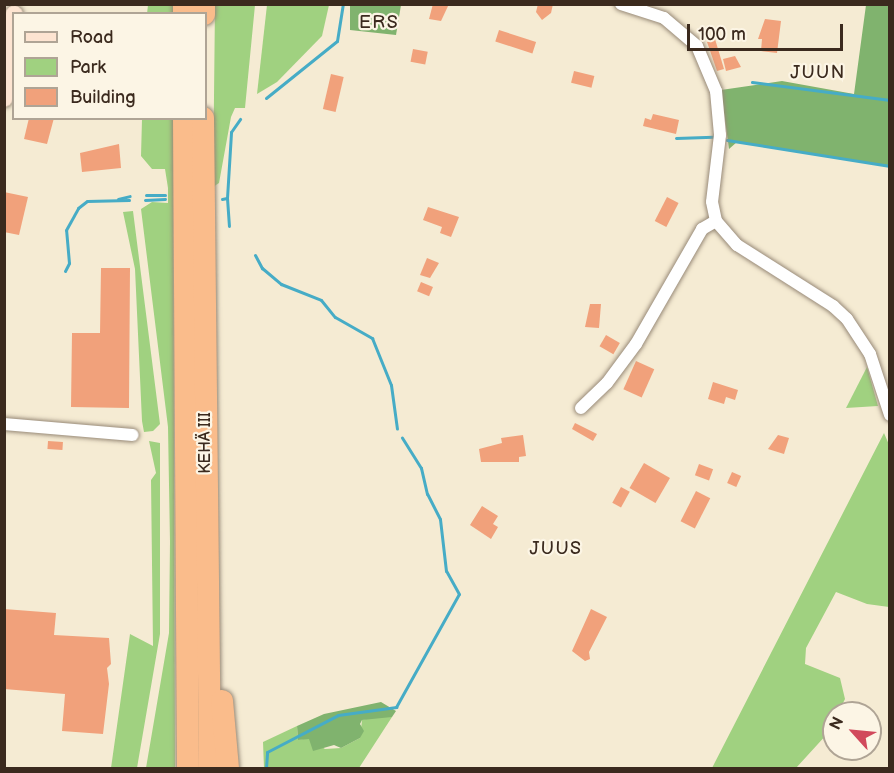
<!DOCTYPE html>
<html>
<head>
<meta charset="utf-8">
<style>
  body { margin:0 }
  #map { position:relative; width:894px; height:773px; overflow:hidden; background:#f5ebd3; font-family:"Balsamiq Sans",sans-serif }
  div>[style] { position:absolute }
  .green>* { inset:0; background:#a0d180 }
  .forest>* { inset:0; background:#80b36e }
  .stream>* { height:3px; margin:-1.5px; padding:0 1.5px; transform-origin:1.5px; border-radius:1.5px; background:#46acc6 }
  .building>* { inset:0; background:#f1a17b; transform-origin:0 0 }
  .roads { filter:drop-shadow(0 0 2px #988a78) drop-shadow(0 0 2px #988a78) }
  .street>* { height:12px; margin:-6px; padding:0 6px; transform-origin:6px; border-radius:6px; background:#fff }
  .secondary>* { height:18px; margin:-9px; padding:0 9px; transform-origin:9px; border-radius:9px; background:#fde4d1 }
  .highway>* { height:22px; margin:-11px; padding:0 11px; transform-origin:11px; border-radius:11px; background:#fabc8b }
  span { translate:-50% -50%; white-space:nowrap; text-align:center; line-height:1.15; -webkit-text-stroke:4.5px #fcf5e5; paint-order:stroke }
  .street-label { font-size:16px; color:#3b2a1e }
  .neighbourhood-label { font-size:18px; color:#3b2a1e; letter-spacing:1.5px }
  .frame { position:absolute; inset:0; border:6px solid #3b2a1e; pointer-events:none }
  .legend { position:absolute; left:12px; top:12px; width:195px; height:108px; box-sizing:border-box; background:#fcf5e5; border:2px solid #afa495; margin:0; padding:8px 10px; list-style:none; font-size:18px; color:#3b2a1e }
  .legend li { display:flex; align-items:center; gap:12px; height:30px }
  .legend b { width:30px; border:2px solid #afa495 }
  .north { position:absolute; left:822px; top:701px; width:60px; height:60px; box-sizing:border-box; background:#fcf5e5; border:2px solid #afa495; border-radius:50%; rotate:297deg; font-size:16px; font-weight:700; line-height:24px; text-align:center; color:#3b2a1e }
  .north::after { content:''; display:block; margin:auto; width:21px; height:27px; background:#d1495b; clip-path:polygon(50% 0,100% 100%,50% 72%,0 100%) }
  .scale { position:absolute; left:687px; top:24px; width:156px; height:27px; box-sizing:border-box; border:3px solid #3b2a1e; border-top:0; padding-left:8px; font-size:18px; line-height:21px; white-space:nowrap; color:#3b2a1e; -webkit-text-stroke:4px #fcf5e5; paint-order:stroke }
</style>
</head>
<body>
<div id="map">
  <div class="green">
    <div style="clip-path:polygon(148px 5px,173px 5px,173px 13px,147px 14px)"></div>
    <div style="clip-path:polygon(215px 5px,255px 5px,245px 108px,235px 108px,231px 117px,219px 183px,213px 187px)"></div>
    <div style="clip-path:polygon(267px 5px,329px 5px,322px 36px,277px 82px,257px 94px)"></div>
    <div style="clip-path:polygon(142px 119px,173px 119px,175px 768px,146px 768px,169px 633px,170px 542px,168px 427px,141px 209px,152px 202px,168px 203px,168px 188px,165px 169px,152px 169px,141px 156px)"></div>
    <div style="clip-path:polygon(133px 211px,160px 424px,153px 431px,144px 432px,142px 421px,135px 269px,123px 212px)"></div>
    <div style="clip-path:polygon(867px 367px,878px 406px,846px 408px)"></div>
    <div style="clip-path:polygon(884px 433px,890px 447px,889px 607px,867px 604px,836px 592px,806px 648px,805px 664px,840px 678px,845px 699px,838px 713px,834px 713px,828px 733px,796px 768px,712px 768px)"></div>
    <div style="clip-path:polygon(149px 441px,160px 443px,160px 634px,137px 768px,111px 768px,130px 634px,153px 646px,151px 480px,156px 473px)"></div>
    <div style="clip-path:polygon(383px 715px,392px 717px,359px 768px,264px 768px,263px 742px,297px 726px,298px 740px,309px 738px,325px 749px,341px 748px,360px 738px,362px 720px)"></div>
  </div>
  <div class="forest">
    <div style="clip-path:polygon(350px 5px,401px 5px,396px 35px,350px 30px)"></div>
    <div style="clip-path:polygon(866px 5px,889px 5px,889px 166px,737px 142px,729px 149px,721px 90px,782px 81px,854px 94px)"></div>
    <div style="clip-path:polygon(381px 702px,396px 711px,392px 717px,362px 720px,360px 724px,364px 731px,360px 738px,341px 748px,334px 745px,313px 751px,309px 739px,298px 740px,297px 726px,324px 714px)"></div>
  </div>
  <div class="stream">
    <div style="left:752px;top:82px;width:139px;rotate:7.4deg"></div>
    <div style="left:266px;top:98px;width:91px;rotate:-38.8deg"></div>
    <div style="left:337px;top:41px;width:37px;rotate:-81deg"></div>
    <div style="left:676px;top:138px;width:37px;rotate:-2deg"></div>
    <div style="left:727px;top:140px;width:165px;rotate:9.1deg"></div>
    <div style="left:146px;top:195px;width:19px"></div>
    <div style="left:227px;top:198px;width:28px;rotate:86deg"></div>
    <div style="left:118px;top:199px;width:12px;rotate:-14deg"></div>
    <div style="left:222px;top:199px;width:5px;rotate:-11deg"></div>
    <div style="left:227px;top:198px;width:66px;rotate:-86.5deg"></div>
    <div style="left:231px;top:132px;width:16px;rotate:-55deg"></div>
    <div style="left:145px;top:200px;width:20px;rotate:-3deg"></div>
    <div style="left:255px;top:255px;width:15px;rotate:62deg"></div>
    <div style="left:262px;top:268px;width:25px;rotate:40deg"></div>
    <div style="left:281px;top:284px;width:43px;rotate:21.8deg"></div>
    <div style="left:321px;top:300px;width:22px;rotate:51deg"></div>
    <div style="left:335px;top:317px;width:43px;rotate:29.6deg"></div>
    <div style="left:372px;top:338px;width:51px;rotate:68deg"></div>
    <div style="left:391px;top:385px;width:44px;rotate:82.2deg"></div>
    <div style="left:65px;top:271px;width:9px;rotate:-63deg"></div>
    <div style="left:69px;top:263px;width:33px;rotate:-95deg"></div>
    <div style="left:66px;top:230px;width:25px;rotate:-61deg"></div>
    <div style="left:78px;top:208px;width:11px;rotate:-38deg"></div>
    <div style="left:87px;top:201px;width:42px;rotate:-1.4deg"></div>
    <div style="left:266px;top:768px;width:16px;rotate:-86deg"></div>
    <div style="left:267px;top:752px;width:80px;rotate:-27.5deg"></div>
    <div style="left:338px;top:715px;width:59px;rotate:-7.9deg"></div>
    <div style="left:396px;top:707px;width:129px;rotate:-60.9deg"></div>
    <div style="left:459px;top:594px;width:26px;rotate:-119deg"></div>
    <div style="left:446px;top:571px;width:52px;rotate:-96.6deg"></div>
    <div style="left:440px;top:519px;width:28px;rotate:-117deg"></div>
    <div style="left:427px;top:494px;width:27px;rotate:-103deg"></div>
    <div style="left:421px;top:468px;width:36px;rotate:-122deg"></div>
  </div>
  <div class="building">
    <div style="clip-path:polygon(433px 4px,449px 4px,441px 21px,429px 19px)"></div>
    <div style="clip-path:polygon(538px 4px,553px 4px,551px 13px,542px 20px,536px 12px)"></div>
    <div style="clip-path:polygon(765px 19px,781px 21px,777px 53px,761px 51px,762px 39px,758px 39px)"></div>
    <div style="left:499px;top:30px;width:39px;height:12px;rotate:18deg"></div>
    <div style="clip-path:polygon(715px 39px,724px 69px,717px 71px,707px 42px)"></div>
    <div style="left:413px;top:49px;width:15px;height:13px;rotate:11deg"></div>
    <div style="clip-path:polygon(735px 56px,741px 67px,726px 71px,723px 59px)"></div>
    <div style="left:574px;top:71px;width:21px;height:12px;rotate:14deg"></div>
    <div style="left:331px;top:74px;width:13px;height:36px;rotate:13deg"></div>
    <div style="clip-path:polygon(653px 114px,679px 120px,676px 134px,643px 126px,645px 118px,651px 120px)"></div>
    <div style="clip-path:polygon(29px 118px,54px 118px,47px 144px,24px 139px)"></div>
    <div style="clip-path:polygon(119px 144px,121px 168px,82px 172px,80px 153px)"></div>
    <div style="clip-path:polygon(4px 192px,28px 197px,19px 235px,4px 232px)"></div>
    <div style="left:667px;top:197px;width:13px;height:27px;rotate:27deg"></div>
    <div style="clip-path:polygon(428px 207px,459px 217px,451px 237px,440px 233px,442px 227px,423px 220px)"></div>
    <div style="clip-path:polygon(427px 258px,439px 263px,430px 278px,420px 275px)"></div>
    <div style="clip-path:polygon(101px 268px,130px 268px,129px 408px,71px 407px,72px 333px,100px 333px)"></div>
    <div style="left:421px;top:282px;width:13px;height:10px;rotate:23deg"></div>
    <div style="clip-path:polygon(590px 304px,601px 304px,599px 328px,585px 327px)"></div>
    <div style="left:606px;top:335px;width:16px;height:13px;rotate:30deg"></div>
    <div style="left:636px;top:361px;width:20px;height:31px;rotate:24deg"></div>
    <div style="clip-path:polygon(713px 382px,738px 390px,735px 400px,726px 397px,724px 404px,708px 399px)"></div>
    <div style="clip-path:polygon(575px 423px,597px 434px,593px 441px,572px 429px)"></div>
    <div style="clip-path:polygon(523px 435px,526px 456px,519px 457px,519px 462px,481px 462px,479px 449px,502px 443px,501px 438px)"></div>
    <div style="clip-path:polygon(778px 435px,789px 438px,784px 454px,768px 449px)"></div>
    <div style="left:48px;top:441px;width:15px;height:8px;rotate:4deg"></div>
    <div style="left:644px;top:463px;width:30px;height:29px;rotate:30deg"></div>
    <div style="left:699px;top:464px;width:15px;height:12px;rotate:20deg"></div>
    <div style="left:732px;top:472px;width:10px;height:12px;rotate:24deg"></div>
    <div style="left:621px;top:487px;width:10px;height:18px;rotate:29deg"></div>
    <div style="left:696px;top:491px;width:16px;height:34px;rotate:27deg"></div>
    <div style="clip-path:polygon(482px 506px,498px 516px,493px 524px,498px 527px,491px 539px,470px 525px)"></div>
    <div style="clip-path:polygon(4px 609px,56px 613px,54px 635px,109px 638px,111px 664px,107px 668px,109px 684px,103px 734px,62px 731px,65px 694px,4px 689px)"></div>
    <div style="clip-path:polygon(591px 609px,607px 617px,589px 652px,590px 659px,585px 661px,572px 651px)"></div>
  </div>
  <div class="roads">
    <div class="street">
      <div style="left:621px;top:4px;width:45px;rotate:18deg"></div>
      <div style="left:664px;top:18px;width:43px;rotate:40.3deg"></div>
      <div style="left:697px;top:46px;width:49px;rotate:67.1deg"></div>
      <div style="left:716px;top:91px;width:44px;rotate:84.8deg"></div>
      <div style="left:720px;top:135px;width:67px;rotate:96.8deg"></div>
      <div style="left:712px;top:202px;width:19px;rotate:78deg"></div>
      <div style="left:716px;top:221px;width:32px;rotate:49deg"></div>
      <div style="left:737px;top:245px;width:114px;rotate:32.4deg"></div>
      <div style="left:833px;top:306px;width:19px;rotate:43deg"></div>
      <div style="left:847px;top:319px;width:42px;rotate:56.7deg"></div>
      <div style="left:870px;top:354px;width:64px;rotate:71.8deg"></div>
      <div style="left:581px;top:408px;width:36px;rotate:-44deg"></div>
      <div style="left:607px;top:383px;width:49px;rotate:-53.4deg"></div>
      <div style="left:636px;top:344px;width:133px;rotate:-60.1deg"></div>
      <div style="left:702px;top:229px;width:16px;rotate:-30deg"></div>
      <div style="left:4px;top:424px;width:129px;rotate:4.9deg"></div>
    </div>
    <div class="secondary">
      <div style="left:4px;top:98px;width:84px;rotate:-83.1deg"></div>
    </div>
    <div class="highway">
      <div style="left:184px;top:14px;width:10px;rotate:-90deg"></div>
      <div style="left:204px;top:14px;width:10px;rotate:-90deg"></div>
      <div style="left:184px;top:118px;width:650px;rotate:89.65deg"></div>
      <div style="left:203px;top:118px;width:650px;rotate:89.38deg"></div>
      <div style="left:222px;top:701px;width:67px;rotate:84.9deg"></div>
    </div>
  </div>
  <div class="street-label">
    <span style="left:206px;top:443px;rotate:-90deg">KEHÄ III</span>
  </div>
  <div class="neighbourhood-label">
    <span style="left:379px;top:23px">ERS</span>
    <span style="left:818px;top:73px">JUUN</span>
    <span style="left:556px;top:549px">JUUS</span>
  </div>
  <div class="frame"></div>
  <ul class="legend">
  <li><b style="height:8px;background:#fde4d1"></b>Road</li>
  <li><b style="height:16px;background:#a0d180"></b>Park</li>
  <li><b style="height:16px;background:#f1a17b"></b>Building</li>
  </ul>
  <div class="north">N</div>
  <div class="scale">100 m</div>
</div>
</body>
</html>
